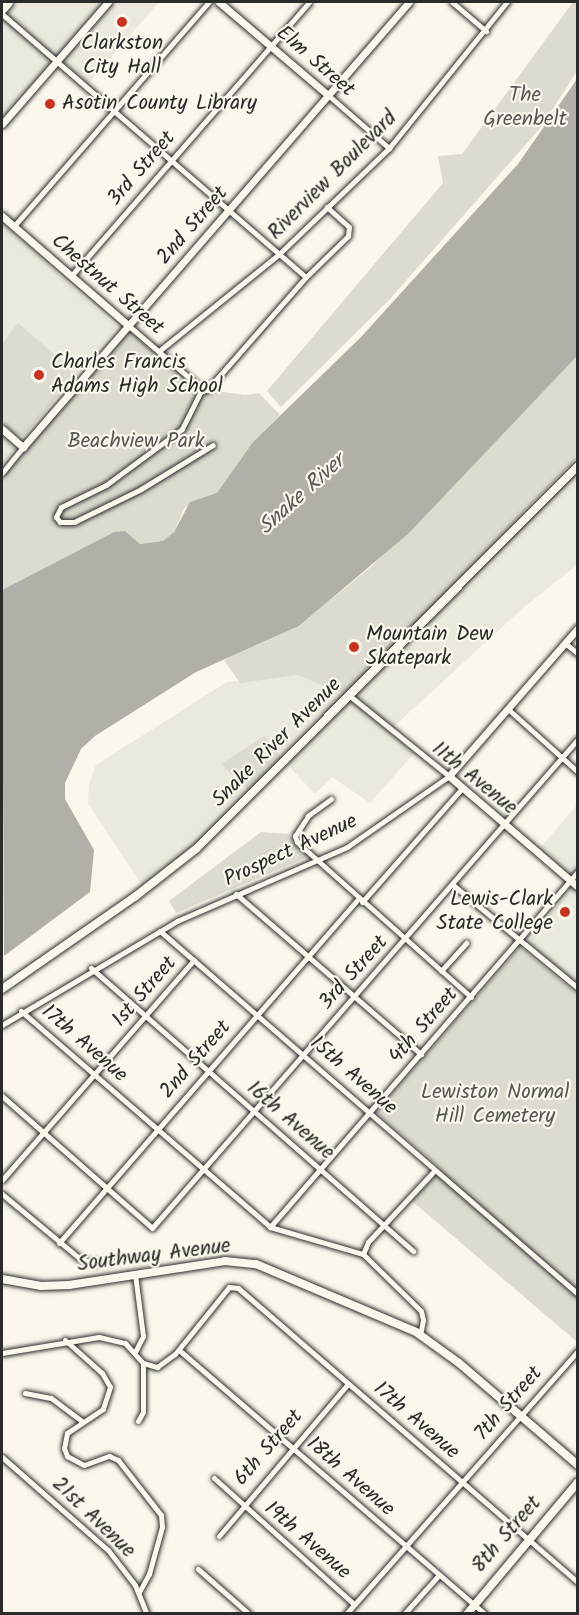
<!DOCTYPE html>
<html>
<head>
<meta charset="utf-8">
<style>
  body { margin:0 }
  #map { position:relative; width:579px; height:1615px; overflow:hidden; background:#fbf7ec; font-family:Kalam,sans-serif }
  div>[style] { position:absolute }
  .built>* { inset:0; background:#ebe8de }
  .green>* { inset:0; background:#dddad0 }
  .water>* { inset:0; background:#b1afa7 }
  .roads { filter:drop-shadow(0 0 2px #2b2b2b) drop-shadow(0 0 2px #2b2b2b) }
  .minor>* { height:5px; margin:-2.5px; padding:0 2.5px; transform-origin:2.5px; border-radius:2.5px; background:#fbf7ec }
  .tertiary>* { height:7px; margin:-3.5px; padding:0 3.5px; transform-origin:3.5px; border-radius:3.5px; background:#fbf7ec }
  .secondary>* { height:8px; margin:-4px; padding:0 4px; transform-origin:4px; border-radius:4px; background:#fbf7ec }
  .primary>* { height:9px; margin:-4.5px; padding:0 4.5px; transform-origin:4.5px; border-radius:4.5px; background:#fbf7ec }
  .dots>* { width:16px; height:16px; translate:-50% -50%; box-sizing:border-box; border:3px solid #fbf7ec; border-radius:50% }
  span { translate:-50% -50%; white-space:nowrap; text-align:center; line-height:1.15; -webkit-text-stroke:4.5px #fbf7ec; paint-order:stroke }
  .poi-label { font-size:21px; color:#2b2b2b }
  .left { translate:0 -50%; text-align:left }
  .right { translate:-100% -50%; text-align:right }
  .street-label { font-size:21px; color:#2b2b2b }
  .park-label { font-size:21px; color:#585754 }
  .water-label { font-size:22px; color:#5a5956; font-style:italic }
  .frame { position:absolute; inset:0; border:3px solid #2b2b2b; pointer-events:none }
</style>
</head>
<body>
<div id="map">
  <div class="built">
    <div style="clip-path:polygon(18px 2px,159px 2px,85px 87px,56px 61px,2px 124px,2px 20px)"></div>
    <div style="clip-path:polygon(2px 223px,117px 327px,24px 436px,18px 436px,2px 422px)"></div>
    <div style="clip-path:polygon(2px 435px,14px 449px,2px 465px)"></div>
    <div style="clip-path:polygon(577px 466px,577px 565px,523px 608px,390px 730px,415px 752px,370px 803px,332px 777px,315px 794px,285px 762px,145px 890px,88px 803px,89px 784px,96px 765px,227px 682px,297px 675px,351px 696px)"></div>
    <div style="clip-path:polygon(577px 805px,577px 881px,540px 848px)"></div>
    <div style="clip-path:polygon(577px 881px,577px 984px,528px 942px)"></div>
  </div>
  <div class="green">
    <div style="clip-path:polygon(573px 2px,577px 2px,577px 71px,542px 126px,390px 299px,281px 407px,267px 391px,443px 183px,438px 156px,462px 154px)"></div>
    <div style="clip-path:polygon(18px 323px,70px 368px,71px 380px,24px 436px,18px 436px,2px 422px,2px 344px)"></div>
    <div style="clip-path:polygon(129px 326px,202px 389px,245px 395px,259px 393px,280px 415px,253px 442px,217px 494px,185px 507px,174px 532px,163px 541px,140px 544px,125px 531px,114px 532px,2px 590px,2px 473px)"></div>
    <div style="clip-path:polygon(577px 356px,577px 458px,418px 620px,350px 696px,297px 675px,240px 683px,224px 660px,299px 626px,373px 565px)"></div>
    <div style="clip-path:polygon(264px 736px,285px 762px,249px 791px,221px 764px)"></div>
    <div style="clip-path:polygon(261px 832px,288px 834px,310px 856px,176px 913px,169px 901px)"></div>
    <div style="clip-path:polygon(520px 947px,577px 994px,577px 1342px,412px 1201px,441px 1169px,376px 1112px)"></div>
  </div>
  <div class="water">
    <div style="clip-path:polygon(577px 79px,577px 356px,409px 533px,299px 626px,196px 672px,95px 736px,81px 749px,65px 783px,65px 799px,94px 850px,90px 892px,4px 956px,2px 590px,114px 532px,125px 531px,140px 544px,163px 541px,174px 532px,190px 502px,217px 493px,253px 442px,361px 337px,518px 164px)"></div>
  </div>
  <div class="roads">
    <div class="minor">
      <div style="left:452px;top:2px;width:45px;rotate:40.5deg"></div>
      <div style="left:2px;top:14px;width:402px;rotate:40.9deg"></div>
      <div style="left:328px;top:95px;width:81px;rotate:41deg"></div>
      <div style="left:14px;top:226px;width:297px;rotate:-49deg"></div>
      <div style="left:71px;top:276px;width:363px;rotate:-49deg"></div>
      <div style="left:129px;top:326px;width:96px;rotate:40.8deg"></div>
      <div style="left:202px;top:389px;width:45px;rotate:116.6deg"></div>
      <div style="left:182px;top:429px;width:94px;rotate:143.6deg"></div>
      <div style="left:106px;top:485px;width:50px;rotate:153.9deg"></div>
      <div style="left:61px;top:507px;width:11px;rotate:117deg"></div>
      <div style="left:56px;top:517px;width:6px;rotate:51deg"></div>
      <div style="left:60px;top:522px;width:14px"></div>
      <div style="left:74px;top:522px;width:75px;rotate:-26.2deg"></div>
      <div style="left:141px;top:489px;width:84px;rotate:-31.4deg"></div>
      <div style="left:159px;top:351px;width:154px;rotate:-38.9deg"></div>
      <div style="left:279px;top:254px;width:153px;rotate:-43.9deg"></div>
      <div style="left:389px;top:148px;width:188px;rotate:-51.1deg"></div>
      <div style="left:202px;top:389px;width:5px;rotate:11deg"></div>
      <div style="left:207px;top:390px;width:150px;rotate:-48.8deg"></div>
      <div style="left:306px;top:277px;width:59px;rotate:-44.3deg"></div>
      <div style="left:348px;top:236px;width:9px;rotate:-84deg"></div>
      <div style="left:349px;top:227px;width:30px;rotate:-138deg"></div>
      <div style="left:2px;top:473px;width:33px;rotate:-51deg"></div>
      <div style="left:565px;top:643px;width:17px;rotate:40deg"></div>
      <div style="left:508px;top:709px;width:94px;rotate:42deg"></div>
      <div style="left:331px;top:799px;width:29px;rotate:144deg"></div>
      <div style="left:308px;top:816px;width:24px;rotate:123deg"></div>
      <div style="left:295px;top:836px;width:6px;rotate:72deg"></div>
      <div style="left:297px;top:842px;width:233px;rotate:41.7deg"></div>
      <div style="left:453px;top:885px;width:162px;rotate:39.5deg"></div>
      <div style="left:236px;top:894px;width:245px;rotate:40.9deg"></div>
      <div style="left:362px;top:902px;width:152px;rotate:-48.7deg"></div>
      <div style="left:160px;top:931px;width:554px;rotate:40.97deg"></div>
      <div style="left:91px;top:968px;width:429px;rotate:41.3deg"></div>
      <div style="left:441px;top:971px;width:38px;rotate:-48deg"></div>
      <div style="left:21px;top:1011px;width:330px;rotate:40.9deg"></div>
      <div style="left:270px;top:1227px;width:97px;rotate:16.2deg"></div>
      <div style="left:2px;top:1025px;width:204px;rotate:-30.7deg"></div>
      <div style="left:177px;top:921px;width:185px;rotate:-23.5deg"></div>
      <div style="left:347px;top:847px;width:124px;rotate:-34.8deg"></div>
      <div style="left:449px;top:776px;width:127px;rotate:-141.1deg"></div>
      <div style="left:2px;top:1096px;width:200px;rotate:41.3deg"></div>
      <div style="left:152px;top:1228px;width:649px;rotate:-48.94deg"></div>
      <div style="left:2px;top:1180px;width:292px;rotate:-48.9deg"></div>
      <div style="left:2px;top:1194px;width:100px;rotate:39.7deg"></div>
      <div style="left:79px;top:1258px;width:15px;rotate:20deg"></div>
      <div style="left:93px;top:1263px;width:18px;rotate:-9deg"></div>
      <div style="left:270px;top:1227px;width:471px;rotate:-49.1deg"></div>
      <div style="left:59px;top:1243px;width:456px;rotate:-49deg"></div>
      <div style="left:363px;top:1254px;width:13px;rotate:-67deg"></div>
      <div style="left:368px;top:1242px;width:98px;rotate:-47.1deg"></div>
      <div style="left:363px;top:1254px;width:81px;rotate:44.5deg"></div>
      <div style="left:421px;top:1311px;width:9px;rotate:77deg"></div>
      <div style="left:423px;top:1320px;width:16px;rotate:101deg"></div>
      <div style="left:65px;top:1340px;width:50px;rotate:41.7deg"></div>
      <div style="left:102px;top:1373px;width:16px;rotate:60deg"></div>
      <div style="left:110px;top:1387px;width:23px;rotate:108deg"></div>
      <div style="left:103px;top:1409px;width:43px;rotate:146.3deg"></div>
      <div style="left:67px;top:1433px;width:15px;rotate:101deg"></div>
      <div style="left:64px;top:1448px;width:9px;rotate:69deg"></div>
      <div style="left:67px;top:1456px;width:19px;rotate:28deg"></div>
      <div style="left:84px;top:1465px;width:27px;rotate:-20deg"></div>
      <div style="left:109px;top:1456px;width:10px;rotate:24deg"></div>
      <div style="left:118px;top:1460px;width:70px;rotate:52deg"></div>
      <div style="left:161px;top:1515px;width:12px;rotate:85deg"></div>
      <div style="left:162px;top:1527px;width:49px;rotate:105.5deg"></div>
      <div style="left:149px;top:1574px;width:21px;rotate:119deg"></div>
      <div style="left:179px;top:1350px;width:404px;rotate:40.8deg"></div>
      <div style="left:135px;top:1352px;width:18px;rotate:-63deg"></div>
      <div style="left:143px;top:1336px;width:63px;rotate:-97.4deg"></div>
      <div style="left:2px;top:1353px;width:98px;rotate:-9.4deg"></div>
      <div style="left:99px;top:1337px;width:27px;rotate:13deg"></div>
      <div style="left:125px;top:1343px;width:27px;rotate:48deg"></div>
      <div style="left:143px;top:1363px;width:15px;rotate:16deg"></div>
      <div style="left:157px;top:1367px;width:22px;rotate:-36deg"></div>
      <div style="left:175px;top:1354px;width:86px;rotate:-51.1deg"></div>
      <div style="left:229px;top:1287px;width:9px;rotate:6deg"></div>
      <div style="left:238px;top:1288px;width:449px;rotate:40.9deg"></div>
      <div style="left:25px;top:1393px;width:26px;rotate:11deg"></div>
      <div style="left:51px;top:1398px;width:38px;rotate:37deg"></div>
      <div style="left:138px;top:1421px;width:10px;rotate:-61deg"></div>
      <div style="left:143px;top:1412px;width:49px;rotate:-90deg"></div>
      <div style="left:2px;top:1457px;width:141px;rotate:41.3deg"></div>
      <div style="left:108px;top:1550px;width:44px;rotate:52.4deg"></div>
      <div style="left:135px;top:1585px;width:31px;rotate:68deg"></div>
      <div style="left:214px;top:1478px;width:188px;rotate:42deg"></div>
      <div style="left:219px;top:1536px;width:199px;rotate:-49.7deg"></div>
      <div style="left:198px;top:1569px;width:68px;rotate:41.4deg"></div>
      <div style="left:346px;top:1614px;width:351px;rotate:-48.6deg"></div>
      <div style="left:404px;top:1614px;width:51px;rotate:-48.2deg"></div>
    </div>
    <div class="tertiary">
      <div style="left:219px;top:2px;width:143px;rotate:40.5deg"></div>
      <div style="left:2px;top:124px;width:162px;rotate:-49deg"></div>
      <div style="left:2px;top:216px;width:168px;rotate:40.9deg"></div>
      <div style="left:2px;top:429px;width:28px;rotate:41deg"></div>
      <div style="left:23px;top:447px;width:589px;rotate:-49.06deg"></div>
      <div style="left:578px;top:628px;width:196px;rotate:131.1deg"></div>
      <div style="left:449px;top:776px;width:170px;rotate:40.7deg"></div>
    </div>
    <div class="secondary">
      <div style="left:2px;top:989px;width:163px;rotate:-34.8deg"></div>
      <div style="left:136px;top:896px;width:76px;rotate:-38.1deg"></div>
      <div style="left:196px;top:849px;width:541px;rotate:-45.07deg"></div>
      <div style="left:2px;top:1279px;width:40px;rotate:10deg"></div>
      <div style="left:41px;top:1286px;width:28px;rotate:-2deg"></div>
      <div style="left:69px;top:1285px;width:158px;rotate:-8.7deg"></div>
      <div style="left:225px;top:1261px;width:31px;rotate:6deg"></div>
      <div style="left:256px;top:1264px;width:174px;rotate:23deg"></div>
      <div style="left:416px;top:1332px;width:53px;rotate:35.8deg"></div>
      <div style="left:459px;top:1363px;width:157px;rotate:40.6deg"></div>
      <div style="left:467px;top:1614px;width:172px;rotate:-49.9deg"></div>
    </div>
    <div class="primary">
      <div style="left:2px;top:9px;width:9px;rotate:-49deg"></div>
    </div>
  </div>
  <div class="dots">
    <div style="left:122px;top:22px;background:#c8321e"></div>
    <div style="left:50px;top:104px;background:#c8321e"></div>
    <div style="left:39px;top:375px;background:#c8321e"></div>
    <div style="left:354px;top:647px;background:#c8321e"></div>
    <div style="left:565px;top:912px;background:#c8321e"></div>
  </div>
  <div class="poi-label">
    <span style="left:122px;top:56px">Clarkston<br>City Hall</span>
    <span class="left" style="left:62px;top:104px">Asotin County Library</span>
    <span class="left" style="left:51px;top:375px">Charles Francis<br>Adams High School</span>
    <span class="left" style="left:366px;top:647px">Mountain Dew<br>Skatepark</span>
    <span class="right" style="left:553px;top:912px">Lewis-Clark<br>State College</span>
  </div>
  <div class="street-label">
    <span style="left:315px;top:62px;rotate:41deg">Elm Street</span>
    <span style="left:142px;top:169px;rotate:-49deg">3rd Street</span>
    <span style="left:333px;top:176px;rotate:-45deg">Riverview Boulevard</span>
    <span style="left:193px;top:226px;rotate:-49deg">2nd Street</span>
    <span style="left:107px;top:285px;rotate:41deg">Chestnut Street</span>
    <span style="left:277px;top:743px;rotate:-45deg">Snake River Avenue</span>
    <span style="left:474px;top:779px;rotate:39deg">11th Avenue</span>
    <span style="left:291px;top:851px;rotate:-25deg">Prospect Avenue</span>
    <span style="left:354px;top:973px;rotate:-48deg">3rd Street</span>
    <span style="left:145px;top:992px;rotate:-49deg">1st Street</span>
    <span style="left:424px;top:1026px;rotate:-49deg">4th Street</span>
    <span style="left:84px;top:1044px;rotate:41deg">17th Avenue</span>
    <span style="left:196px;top:1060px;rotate:-49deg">2nd Street</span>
    <span style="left:353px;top:1076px;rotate:41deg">15th Avenue</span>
    <span style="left:290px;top:1121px;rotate:41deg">16th Avenue</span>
    <span style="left:154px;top:1256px;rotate:-7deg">Southway Avenue</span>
    <span style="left:509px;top:1404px;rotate:-49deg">7th Street</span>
    <span style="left:416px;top:1421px;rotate:41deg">17th Avenue</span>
    <span style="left:269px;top:1448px;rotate:-49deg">6th Street</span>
    <span style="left:350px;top:1477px;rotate:41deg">18th Avenue</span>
    <span style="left:93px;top:1518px;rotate:44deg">21st Avenue</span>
    <span style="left:507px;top:1535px;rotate:-49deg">8th Street</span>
    <span style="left:307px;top:1541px;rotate:41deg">19th Avenue</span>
  </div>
  <div class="park-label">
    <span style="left:525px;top:108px">The<br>Greenbelt</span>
    <span style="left:136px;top:442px">Beachview Park</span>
    <span style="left:495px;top:1105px">Lewiston Normal<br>Hill Cemetery</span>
  </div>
  <div class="water-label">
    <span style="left:302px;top:495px;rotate:-42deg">Snake River</span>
  </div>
  <div class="frame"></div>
</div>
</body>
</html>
